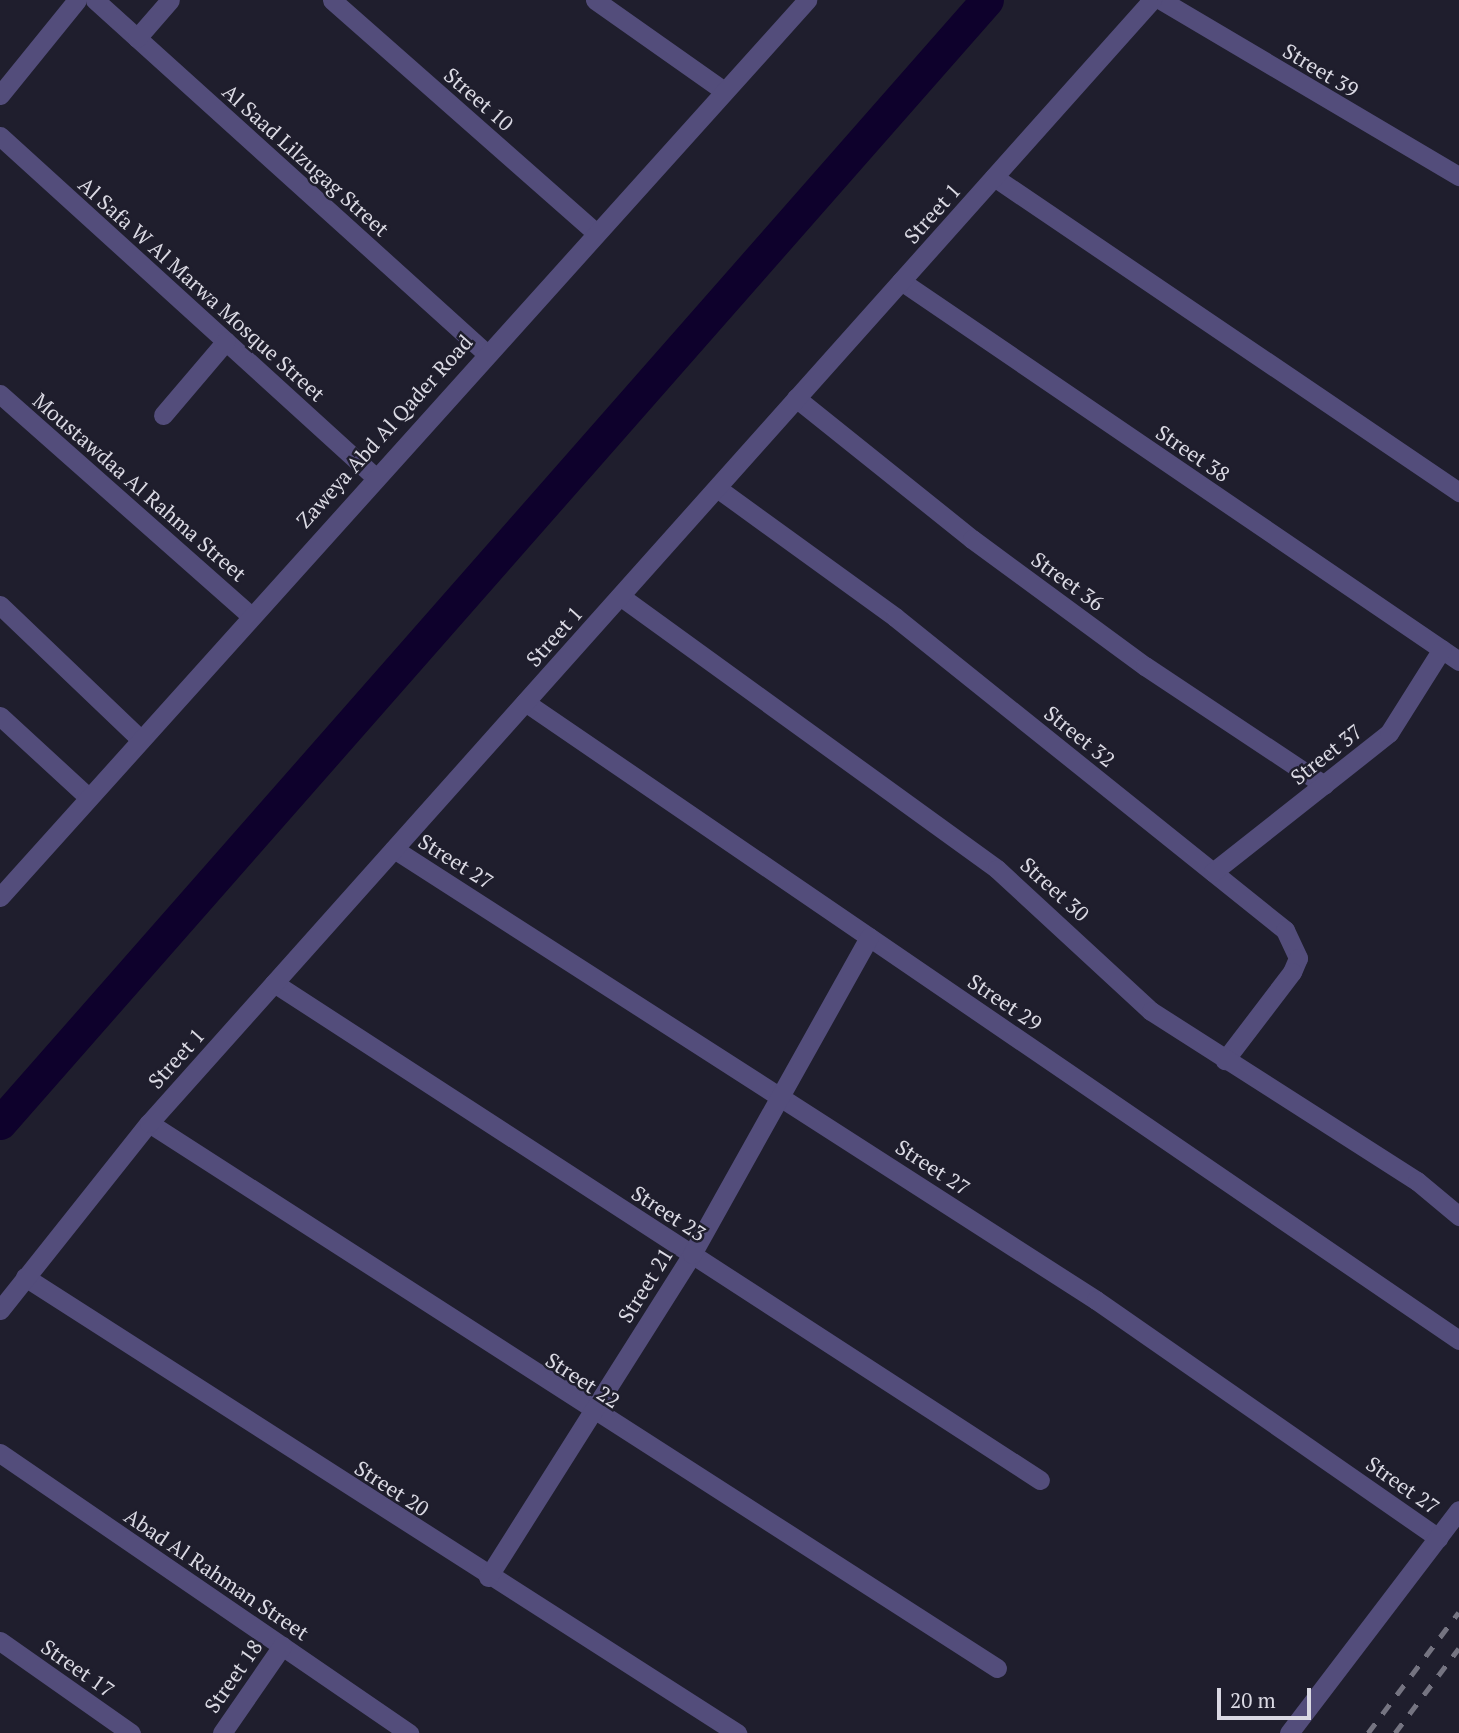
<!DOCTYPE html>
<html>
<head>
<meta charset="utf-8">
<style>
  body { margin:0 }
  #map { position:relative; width:1459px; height:1733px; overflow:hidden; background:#1f1e2d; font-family:"PT Serif",serif }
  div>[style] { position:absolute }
  .canal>* { height:33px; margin:-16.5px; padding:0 16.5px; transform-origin:16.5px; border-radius:16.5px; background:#0e012c }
  .minor>* { height:19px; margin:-9.5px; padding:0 9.5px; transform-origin:9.5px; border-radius:9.5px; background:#534d7b }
  .rail>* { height:5px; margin-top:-2.5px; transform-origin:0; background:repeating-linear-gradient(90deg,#757481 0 12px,transparent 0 24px) }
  span { translate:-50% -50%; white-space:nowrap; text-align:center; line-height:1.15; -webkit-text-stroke:5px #1f1e2d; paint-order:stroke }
  .street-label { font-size:21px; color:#dad9e3 }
  .scale { position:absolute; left:1217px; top:1688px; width:94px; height:32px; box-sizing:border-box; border:4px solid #dad9e3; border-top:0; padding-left:9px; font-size:21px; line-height:24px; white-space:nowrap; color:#dad9e3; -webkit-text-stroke:5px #1f1e2d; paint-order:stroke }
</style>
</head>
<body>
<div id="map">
  <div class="canal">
    <div style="left:0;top:1123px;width:1495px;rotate:-48.69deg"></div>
  </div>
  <div class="minor">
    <div style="left:95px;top:0;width:527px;rotate:42.08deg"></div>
    <div style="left:332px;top:0;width:351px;rotate:41.4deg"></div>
    <div style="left:595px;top:0;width:158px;rotate:35.2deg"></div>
    <div style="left:1161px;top:0;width:346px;rotate:30.6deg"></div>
    <div style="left:137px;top:38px;width:50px;rotate:-49deg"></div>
    <div style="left:0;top:95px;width:122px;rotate:-51deg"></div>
    <div style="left:0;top:136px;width:505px;rotate:42.27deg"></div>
    <div style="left:994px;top:177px;width:562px;rotate:34.11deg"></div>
    <div style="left:901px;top:281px;width:675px;rotate:34.26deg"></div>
    <div style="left:0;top:394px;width:332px;rotate:41.5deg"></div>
    <div style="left:796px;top:398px;width:226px;rotate:38.7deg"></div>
    <div style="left:972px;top:539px;width:215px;rotate:36.3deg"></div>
    <div style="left:1145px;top:666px;width:215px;rotate:33.6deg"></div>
    <div style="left:163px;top:415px;width:97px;rotate:-49.6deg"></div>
    <div style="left:717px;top:488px;width:220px;rotate:35.9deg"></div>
    <div style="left:895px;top:617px;width:500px;rotate:38.75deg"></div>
    <div style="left:1285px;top:930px;width:31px;rotate:65deg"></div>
    <div style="left:1298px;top:958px;width:15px;rotate:113deg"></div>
    <div style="left:1292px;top:972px;width:111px;rotate:127.3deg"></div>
    <div style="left:620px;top:596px;width:465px;rotate:35.9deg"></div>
    <div style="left:997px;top:869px;width:209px;rotate:42.7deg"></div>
    <div style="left:1151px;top:1011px;width:316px;rotate:32.6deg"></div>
    <div style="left:1417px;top:1181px;width:55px;rotate:39.8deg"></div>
    <div style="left:0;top:605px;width:194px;rotate:43.7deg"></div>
    <div style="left:525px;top:702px;width:1131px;rotate:34.34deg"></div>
    <div style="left:0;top:716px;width:120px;rotate:42.6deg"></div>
    <div style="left:394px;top:849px;width:834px;rotate:32.72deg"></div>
    <div style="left:1096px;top:1300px;width:417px;rotate:34.8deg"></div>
    <div style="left:1213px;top:872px;width:224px;rotate:-38.3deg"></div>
    <div style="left:1389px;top:733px;width:99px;rotate:-57.8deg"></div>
    <div style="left:0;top:897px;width:1207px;rotate:-48.02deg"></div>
    <div style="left:274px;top:983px;width:913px;rotate:32.98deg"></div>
    <div style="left:149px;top:1123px;width:1008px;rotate:32.73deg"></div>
    <div style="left:25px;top:1277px;width:846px;rotate:32.64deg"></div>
    <div style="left:0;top:1310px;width:239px;rotate:-51.5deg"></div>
    <div style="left:149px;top:1123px;width:1506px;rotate:-48.23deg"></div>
    <div style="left:0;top:1453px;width:496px;rotate:34.4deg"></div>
    <div style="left:488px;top:1577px;width:382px;rotate:-57.7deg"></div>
    <div style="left:692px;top:1254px;width:363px;rotate:-60.8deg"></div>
    <div style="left:0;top:1641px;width:160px;rotate:35.1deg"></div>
    <div style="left:222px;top:1733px;width:106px;rotate:-55.4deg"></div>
    <div style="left:1289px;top:1733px;width:280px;rotate:-52.7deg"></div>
  </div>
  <div class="rail">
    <div style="left:1368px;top:1733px;width:151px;rotate:-53.1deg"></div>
    <div style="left:1395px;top:1733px;width:106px;rotate:-53deg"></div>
  </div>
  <div class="street-label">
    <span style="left:1321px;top:70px;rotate:31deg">Street 39</span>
    <span style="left:479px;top:99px;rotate:41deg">Street 10</span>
    <span style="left:306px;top:160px;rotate:42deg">Al Saad Lilzugag Street</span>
    <span style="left:932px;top:213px;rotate:-48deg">Street 1</span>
    <span style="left:202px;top:289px;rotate:42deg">Al Safa W Al Marwa Mosque Street</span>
    <span style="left:384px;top:431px;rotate:-48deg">Zaweya Abd Al Qader Road</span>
    <span style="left:1193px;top:453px;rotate:34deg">Street 38</span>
    <span style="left:140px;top:487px;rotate:41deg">Moustawdaa Al Rahma Street</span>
    <span style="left:1068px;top:581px;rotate:36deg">Street 36</span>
    <span style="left:554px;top:636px;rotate:-48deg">Street 1</span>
    <span style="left:1080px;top:736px;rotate:39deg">Street 32</span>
    <span style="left:1326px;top:754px;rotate:-38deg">Street 37</span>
    <span style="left:456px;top:861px;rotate:32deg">Street 27</span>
    <span style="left:1055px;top:889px;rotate:42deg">Street 30</span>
    <span style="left:1005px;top:1002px;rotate:34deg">Street 29</span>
    <span style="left:176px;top:1058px;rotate:-48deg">Street 1</span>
    <span style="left:933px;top:1167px;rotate:33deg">Street 27</span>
    <span style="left:669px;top:1213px;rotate:33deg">Street 23</span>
    <span style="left:645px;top:1285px;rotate:-58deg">Street 21</span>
    <span style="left:583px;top:1380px;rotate:33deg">Street 22</span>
    <span style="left:1403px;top:1485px;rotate:35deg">Street 27</span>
    <span style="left:392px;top:1488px;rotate:33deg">Street 20</span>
    <span style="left:217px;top:1574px;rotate:34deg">Abad Al Rahman Street</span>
    <span style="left:78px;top:1668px;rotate:35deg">Street 17</span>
    <span style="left:233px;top:1676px;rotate:-55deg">Street 18</span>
  </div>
  <div class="scale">20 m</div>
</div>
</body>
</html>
